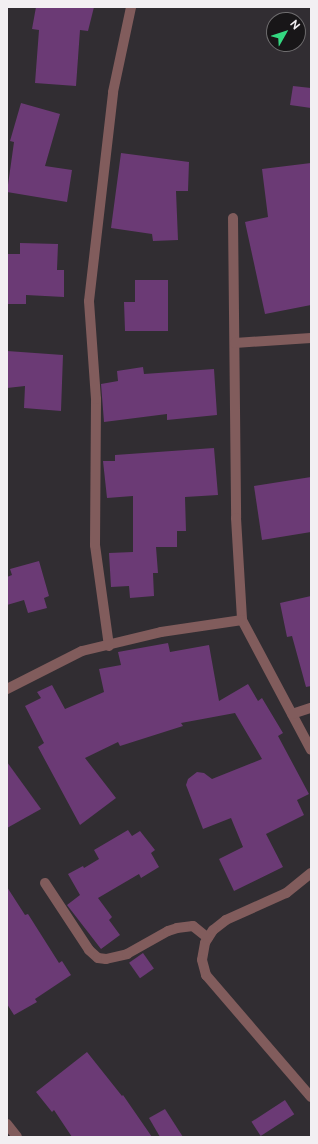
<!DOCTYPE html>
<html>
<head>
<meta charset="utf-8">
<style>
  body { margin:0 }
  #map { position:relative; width:318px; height:1144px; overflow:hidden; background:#312d32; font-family:Raleway,sans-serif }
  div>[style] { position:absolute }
  .building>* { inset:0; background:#6b3a75; transform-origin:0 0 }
  .minor>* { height:10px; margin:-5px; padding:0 5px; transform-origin:5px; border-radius:5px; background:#815c5c }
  span { translate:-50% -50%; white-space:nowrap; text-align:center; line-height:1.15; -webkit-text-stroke:4px #181618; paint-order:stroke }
  .frame { position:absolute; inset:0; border:8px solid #f2eff2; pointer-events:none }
  .north { position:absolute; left:266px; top:12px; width:40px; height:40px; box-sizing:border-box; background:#181618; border:1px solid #6f6d6f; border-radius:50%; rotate:51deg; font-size:11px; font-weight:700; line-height:16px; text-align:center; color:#f2eff2 }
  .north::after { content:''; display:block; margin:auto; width:14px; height:18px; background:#34d881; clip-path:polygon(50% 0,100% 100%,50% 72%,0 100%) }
</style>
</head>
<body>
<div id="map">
  <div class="building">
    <div style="clip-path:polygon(36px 7px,94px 7px,88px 31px,80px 30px,76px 86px,35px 83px,39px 30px,32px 29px)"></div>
    <div style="clip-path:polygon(293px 86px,311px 88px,311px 108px,290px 105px)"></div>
    <div style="clip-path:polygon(21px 103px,60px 114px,45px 166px,72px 170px,67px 202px,7px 192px,14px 142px,10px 141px)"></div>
    <div style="clip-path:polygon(121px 153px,189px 162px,188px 191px,176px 191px,178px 240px,153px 241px,152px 234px,111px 228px)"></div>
    <div style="clip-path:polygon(311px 163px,311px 305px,265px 314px,245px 222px,268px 217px,262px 169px)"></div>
    <div style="clip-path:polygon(20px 243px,58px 244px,57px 270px,64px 270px,64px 297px,26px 295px,26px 304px,7px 304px,7px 254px,20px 254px)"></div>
    <div style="clip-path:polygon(135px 280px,168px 280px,168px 331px,125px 331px,124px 302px,135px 302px)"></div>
    <div style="clip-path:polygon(7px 351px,63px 355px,61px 411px,24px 408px,25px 386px,7px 388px)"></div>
    <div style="clip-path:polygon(143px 367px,144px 374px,214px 369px,217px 415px,167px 420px,167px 414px,104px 422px,101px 384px,118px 381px,117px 371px)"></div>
    <div style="clip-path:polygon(214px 448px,218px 495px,185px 497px,186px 531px,177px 531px,177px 547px,156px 547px,158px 573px,153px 573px,154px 596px,130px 598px,129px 586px,111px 587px,109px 553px,133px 552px,133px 496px,107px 498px,103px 461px,115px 461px,115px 455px)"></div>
    <div style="clip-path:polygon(311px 477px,311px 532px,262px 540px,254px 486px)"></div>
    <div style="clip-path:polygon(39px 561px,49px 596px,44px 598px,47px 608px,28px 613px,24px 600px,7px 605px,7px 577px,12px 575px,10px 569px)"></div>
    <div style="clip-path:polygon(311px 596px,311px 686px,306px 687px,292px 636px,287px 637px,280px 603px)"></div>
    <div style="clip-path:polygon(168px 643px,170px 652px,209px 645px,219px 701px,248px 684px,258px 701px,262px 698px,283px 733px,278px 736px,309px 794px,297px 800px,304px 815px,266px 834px,283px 867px,234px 891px,219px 859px,243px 847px,231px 818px,203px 829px,186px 785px,188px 779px,197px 772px,204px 773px,212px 779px,262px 759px,235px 713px,181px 723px,183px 726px,120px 746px,118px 742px,85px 758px,116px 798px,80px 825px,38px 747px,44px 743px,25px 706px,41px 698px,37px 692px,52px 685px,65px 709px,104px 692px,99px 669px,121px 665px,118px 652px)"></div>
    <div style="clip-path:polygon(7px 762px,41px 809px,7px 828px)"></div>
    <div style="clip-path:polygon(128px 830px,132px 836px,140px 831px,155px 850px,151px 853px,159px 867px,141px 878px,139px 874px,98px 898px,112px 917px,109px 920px,120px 935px,101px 949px,67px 905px,80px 895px,68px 874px,83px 866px,84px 868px,99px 859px,94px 850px)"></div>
    <div style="clip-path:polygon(7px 887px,25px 915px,28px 914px,59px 963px,62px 961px,71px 975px,35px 999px,37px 1002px,14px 1015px,7px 1004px)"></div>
    <div style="left:143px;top:953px;width:19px;height:17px;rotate:55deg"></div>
    <div style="clip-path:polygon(87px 1052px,122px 1096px,123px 1095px,152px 1137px,72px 1137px,54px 1110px,52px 1112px,36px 1092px)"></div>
    <div style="left:285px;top:1100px;width:17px;height:40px;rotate:57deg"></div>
    <div style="clip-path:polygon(165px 1109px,183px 1137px,160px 1137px,149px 1118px)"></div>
  </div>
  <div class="minor">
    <div style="left:233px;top:218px;width:300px;rotate:89.4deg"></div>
    <div style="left:236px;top:518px;width:102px;rotate:86.6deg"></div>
    <div style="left:242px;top:620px;width:147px;rotate:62deg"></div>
    <div style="left:235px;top:343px;width:76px;rotate:-3.8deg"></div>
    <div style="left:109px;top:646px;width:102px;rotate:-97.9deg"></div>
    <div style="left:95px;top:545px;width:146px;rotate:-89.6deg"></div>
    <div style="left:96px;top:399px;width:98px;rotate:-94.1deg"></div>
    <div style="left:89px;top:301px;width:210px;rotate:-83.4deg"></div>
    <div style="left:113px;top:92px;width:87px;rotate:-78deg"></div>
    <div style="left:7px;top:689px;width:84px;rotate:-26.9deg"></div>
    <div style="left:82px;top:651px;width:81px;rotate:-13.5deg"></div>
    <div style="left:161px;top:632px;width:82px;rotate:-8.4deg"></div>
    <div style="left:292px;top:714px;width:20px;rotate:-18deg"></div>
    <div style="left:311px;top:873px;width:32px;rotate:141deg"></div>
    <div style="left:286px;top:893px;width:66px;rotate:155.8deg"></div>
    <div style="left:226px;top:920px;width:16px;rotate:142deg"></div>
    <div style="left:213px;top:930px;width:15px;rotate:122deg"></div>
    <div style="left:205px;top:943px;width:17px;rotate:100deg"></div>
    <div style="left:202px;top:960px;width:16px;rotate:75deg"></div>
    <div style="left:206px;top:975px;width:161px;rotate:49.3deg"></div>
    <div style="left:45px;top:883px;width:80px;rotate:56.7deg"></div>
    <div style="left:89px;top:950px;width:12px;rotate:42deg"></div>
    <div style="left:98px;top:958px;width:8px;rotate:7deg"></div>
    <div style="left:106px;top:959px;width:22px;rotate:-13deg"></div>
    <div style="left:127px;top:954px;width:47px;rotate:-29.3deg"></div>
    <div style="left:168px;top:931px;width:9px;rotate:-18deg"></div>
    <div style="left:177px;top:928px;width:16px;rotate:-7deg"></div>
    <div style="left:193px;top:926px;width:19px;rotate:39deg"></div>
    <div style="left:7px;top:1124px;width:16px;rotate:52deg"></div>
  </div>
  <div class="frame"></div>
  <div class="north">N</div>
</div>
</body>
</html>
